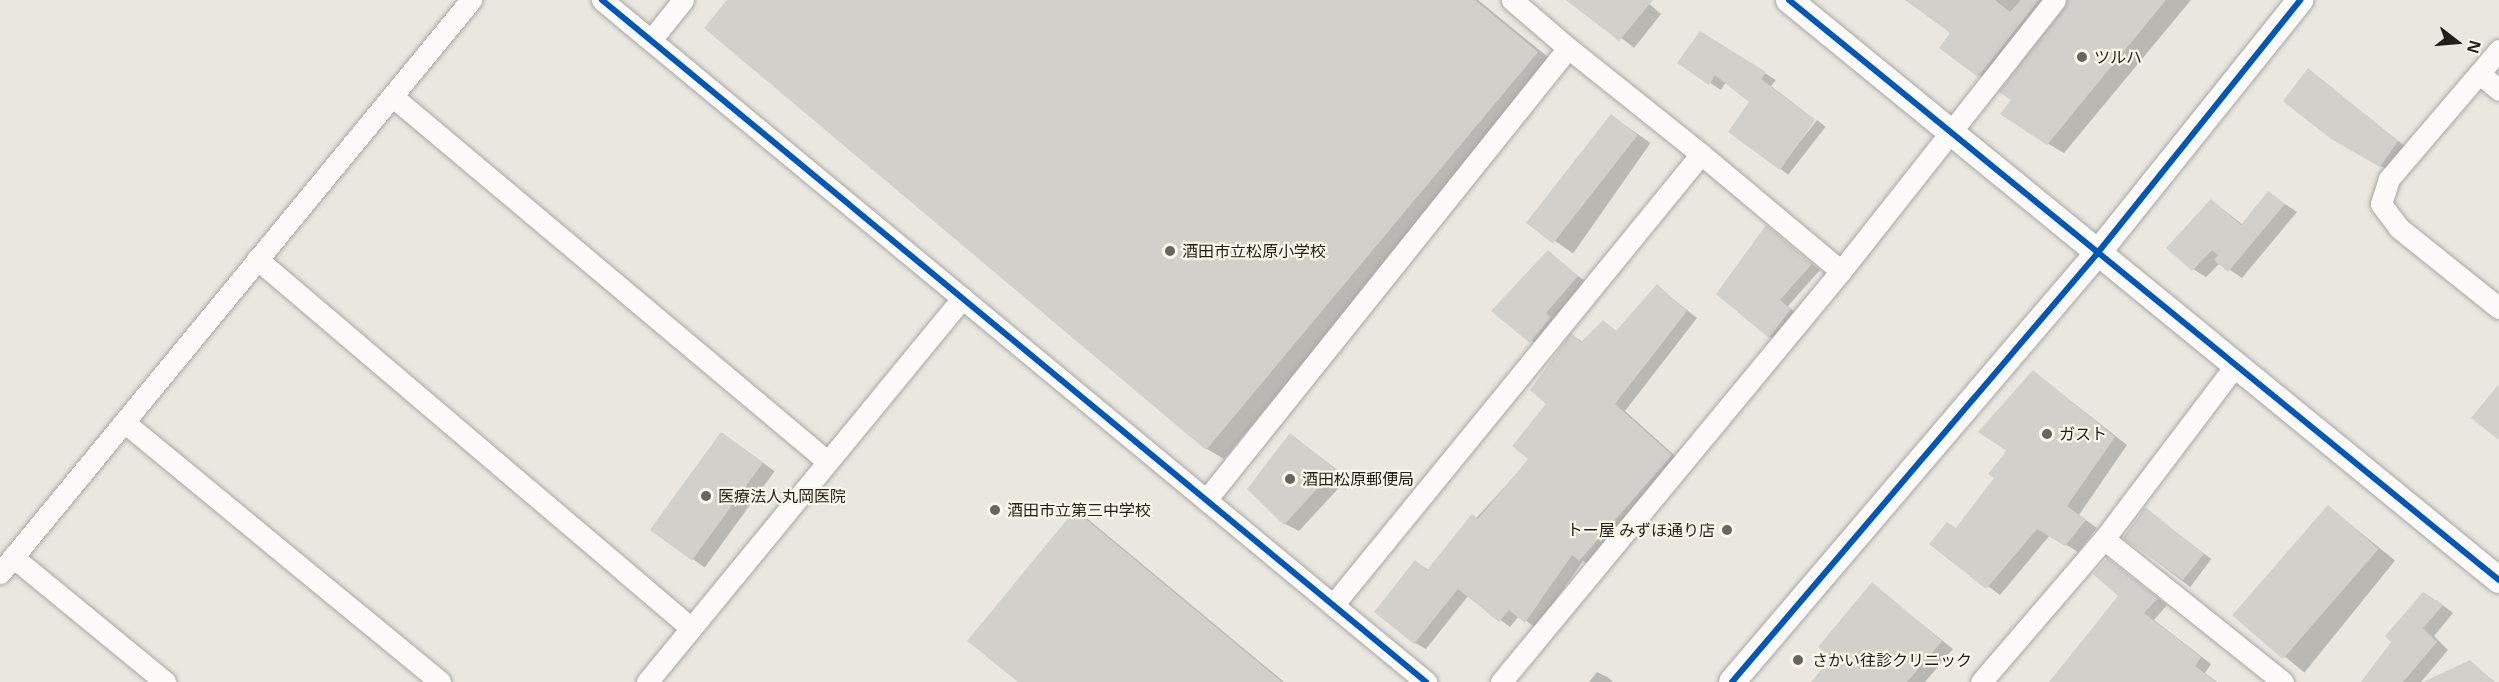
<!DOCTYPE html>
<html>
<head>
<meta charset="utf-8">
<style>
  body { margin:0 }
  #map { position:relative; width:2499px; height:682px; overflow:hidden; background:#e9e7e0; font-family:"Open Sans","Noto Sans JP",sans-serif }
  div>[style] { position:absolute }
  .shadow>* { inset:0; background:#0003; transform-origin:0 0 }
  .building>* { inset:0; background:#d1d0cb; transform-origin:0 0 }
  .roads { filter:drop-shadow(0 0 2px #a9a7a2) drop-shadow(0 0 2px #a9a7a2) }
  .minor>* { height:21px; margin:-10.5px; padding:0 10.5px; transform-origin:10.5px; border-radius:10.5px; background:#fcfbfa }
  .tertiary>* { height:26px; margin:-13px; padding:0 13px; transform-origin:13px; border-radius:13px; background:#fcfbfa }
  .cycleway>* { height:6px; margin:-3px; padding:0 3px; transform-origin:3px; border-radius:3px; background:#0057b8 }
  .dots>* { width:16px; height:16px; translate:-50% -50%; box-sizing:border-box; border:3px solid #faf6e9; border-radius:50% }
  span { translate:-50% -50%; white-space:nowrap; text-align:center; line-height:1.15; -webkit-text-stroke:4.5px #faf6e9; paint-order:stroke }
  .poi-label { font-size:16px; color:#201f1a }
  .left { translate:0 -50%; text-align:left }
  .right { translate:-100% -50%; text-align:right }
  .north { position:absolute; left:2427px; top:12px; width:60px; height:60px; -webkit-text-stroke:4px #faf6e9; paint-order:stroke; rotate:106deg; font-size:16px; font-weight:700; line-height:24px; text-align:center; color:#201f1a }
  .north::after { content:''; display:block; margin:auto; width:21px; height:27px; background:#201f1a; clip-path:polygon(50% 0,100% 100%,50% 72%,0 100%) }
</style>
</head>
<body>
<div id="map">
  <div class="shadow">
    <div style="clip-path:polygon(729px 0,1478px 0,1554px 62px,1224px 459px,1207px 449px)"></div>
    <div style="clip-path:polygon(1574px 0,1645px 0,1661px 14px,1634px 48px)"></div>
    <div style="clip-path:polygon(1907px 0,2055px 0,1991px 82px,1979px 75px,1952px 33px)"></div>
    <div style="clip-path:polygon(2090px 0,2191px 0,2064px 153px,2047px 143px)"></div>
    <div style="clip-path:polygon(1711px 40px,1776px 80px,1771px 86px,1814px 119px,1780px 168px,1751px 101px,1726px 82px,1721px 90px,1679px 63px)"></div>
    <div style="clip-path:polygon(2309px 70px,2406px 147px,2390px 171px,2332px 138px)"></div>
    <div style="left:1612px;top:116px;width:47px;height:135px;rotate:35deg"></div>
    <div style="left:1817px;top:120px;width:11px;height:61px;rotate:38deg"></div>
    <div style="clip-path:polygon(2269px 193px,2297px 212px,2242px 278px,2220px 263px,2206px 277px,2193px 269px,2211px 200px,2243px 225px)"></div>
    <div style="clip-path:polygon(1766px 227px,1820px 270px,1788px 306px,1799px 316px,1779px 342px,1770px 337px)"></div>
    <div style="clip-path:polygon(1548px 252px,1586px 282px,1540px 347px,1494px 311px)"></div>
    <div style="clip-path:polygon(1657px 286px,1697px 318px,1625px 411px,1682px 462px,1591px 566px,1583px 561px,1536px 628px,1519px 616px,1510px 627px,1468px 596px,1426px 649px,1415px 643px,1376px 612px,1415px 562px,1429px 570px,1530px 459px,1572px 335px,1583px 342px,1603px 322px,1618px 332px)"></div>
    <div style="clip-path:polygon(2034px 372px,2127px 445px,2079px 515px,2097px 528px,2078px 552px,2050px 535px,2000px 595px,1931px 544px,1957px 530px,1996px 478px)"></div>
    <div style="left:722px;top:433px;width:65px;height:119px;rotate:36deg"></div>
    <div style="clip-path:polygon(1291px 435px,1348px 478px,1299px 531px,1285px 524px)"></div>
    <div style="left:2329px;top:507px;width:85px;height:144px;rotate:39deg"></div>
    <div style="left:2145px;top:509px;width:83px;height:35px;rotate:37deg"></div>
    <div style="clip-path:polygon(1076px 512px,1089px 520px,1284px 682px,1020px 682px)"></div>
    <div style="clip-path:polygon(2107px 560px,2167px 605px,2154px 620px,2211px 664px,2205px 673px,2217px 682px,2051px 682px,2120px 596px)"></div>
    <div style="clip-path:polygon(1872px 584px,1953px 649px,1925px 682px,1813px 682px,1833px 658px)"></div>
    <div style="clip-path:polygon(2436px 600px,2453px 613px,2434px 636px,2448px 650px,2421px 682px,2363px 682px)"></div>
    <div style="clip-path:polygon(2470px 662px,2495px 682px,2427px 682px)"></div>
    <div style="clip-path:polygon(1597px 672px,1609px 678px,1613px 682px,1589px 682px)"></div>
  </div>
  <div class="building">
    <div style="clip-path:polygon(727px 0,1475px 0,1538px 52px,1206px 450px,704px 28px)"></div>
    <div style="clip-path:polygon(1566px 0,1653px 0,1619px 41px)"></div>
    <div style="clip-path:polygon(1905px 0,1995px 0,2010px 12px,2021px 0,2039px 0,1978px 77px,1939px 48px,1950px 33px)"></div>
    <div style="clip-path:polygon(2067px 0,2166px 0,2047px 145px,2000px 114px,2011px 100px,1999px 92px)"></div>
    <div style="clip-path:polygon(1700px 31px,1766px 72px,1761px 79px,1815px 120px,1780px 170px,1728px 132px,1749px 102px,1715px 75px,1709px 85px,1677px 63px)"></div>
    <div style="clip-path:polygon(2308px 68px,2398px 141px,2380px 167px,2331px 139px,2283px 101px)"></div>
    <div style="left:1611px;top:114px;width:34px;height:138px;rotate:38deg"></div>
    <div style="clip-path:polygon(2268px 191px,2285px 204px,2228px 272px,2214px 260px,2218px 255px,2212px 250px,2192px 271px,2166px 248px,2211px 199px,2241px 225px)"></div>
    <div style="clip-path:polygon(1766px 225px,1812px 264px,1780px 300px,1791px 309px,1769px 338px,1716px 294px)"></div>
    <div style="clip-path:polygon(1548px 250px,1578px 276px,1546px 313px,1551px 317px,1530px 343px,1491px 311px)"></div>
    <div style="clip-path:polygon(1657px 284px,1687px 311px,1615px 404px,1672px 455px,1579px 561px,1572px 555px,1525px 623px,1509px 610px,1499px 622px,1458px 589px,1414px 644px,1374px 612px,1415px 560px,1427px 570px,1472px 514px,1478px 519px,1528px 459px,1512px 446px,1546px 404px,1530px 390px,1571px 333px,1581px 342px,1603px 320px,1616px 331px)"></div>
    <div style="clip-path:polygon(2033px 370px,2115px 437px,2067px 506px,2086px 520px,2065px 546px,2037px 529px,1986px 589px,1929px 544px,1947px 522px,1956px 528px,1994px 478px,1988px 474px,2007px 451px,1978px 432px)"></div>
    <div style="clip-path:polygon(2499px 384px,2499px 440px,2471px 418px)"></div>
    <div style="left:721px;top:432px;width:52px;height:121px;rotate:36deg"></div>
    <div style="clip-path:polygon(1290px 433px,1335px 469px,1284px 525px,1247px 489px)"></div>
    <div style="left:2328px;top:505px;width:67px;height:146px;rotate:41deg"></div>
    <div style="clip-path:polygon(2145px 507px,2204px 554px,2183px 580px,2124px 539px)"></div>
    <div style="clip-path:polygon(1075px 510px,1282px 682px,1018px 682px,967px 641px)"></div>
    <div style="clip-path:polygon(2107px 558px,2158px 598px,2144px 613px,2201px 657px,2195px 666px,2216px 682px,2049px 682px,2118px 596px,2093px 574px)"></div>
    <div style="clip-path:polygon(1872px 582px,1942px 641px,1907px 682px,1811px 682px,1831px 658px,1818px 647px)"></div>
    <div style="clip-path:polygon(2423px 592px,2443px 605px,2423px 628px,2437px 642px,2403px 682px,2361px 682px,2391px 642px,2385px 636px)"></div>
    <div style="clip-path:polygon(2470px 660px,2494px 682px,2423px 682px)"></div>
  </div>
  <div class="roads">
    <div class="minor">
      <div style="left:602px;top:0;width:1070px;rotate:39.61deg"></div>
      <div style="left:651px;top:40px;width:51px;rotate:-51.3deg"></div>
      <div style="left:2499px;top:50px;width:170px;rotate:130.5deg"></div>
      <div style="left:2389px;top:179px;width:26px;rotate:108deg"></div>
      <div style="left:2381px;top:204px;width:30px;rotate:53deg"></div>
      <div style="left:2399px;top:228px;width:128px;rotate:38.7deg"></div>
      <div style="left:2480px;top:74px;width:25px;rotate:40deg"></div>
      <div style="left:392px;top:96px;width:569px;rotate:40.01deg"></div>
      <div style="left:1701px;top:154px;width:182px;rotate:39.9deg"></div>
      <div style="left:257px;top:259px;width:570px;rotate:40.37deg"></div>
      <div style="left:124px;top:422px;width:409px;rotate:39.4deg"></div>
      <div style="left:1206px;top:500px;width:579px;rotate:-51.31deg"></div>
      <div style="left:1568px;top:48px;width:74px;rotate:-139.4deg"></div>
      <div style="left:2104px;top:539px;width:229px;rotate:38.6deg"></div>
      <div style="left:13px;top:557px;width:197px;rotate:39.4deg"></div>
      <div style="left:0;top:573px;width:742px;rotate:-50.58deg"></div>
      <div style="left:1333px;top:605px;width:582px;rotate:-50.79deg"></div>
      <div style="left:1701px;top:154px;width:170px;rotate:-141.4deg"></div>
      <div style="left:647px;top:682px;width:497px;rotate:-50.6deg"></div>
      <div style="left:1501px;top:682px;width:533px;rotate:-50.4deg"></div>
      <div style="left:1841px;top:271px;width:345px;rotate:-51.7deg"></div>
      <div style="left:1981px;top:682px;width:189px;rotate:-49.3deg"></div>
      <div style="left:2104px;top:539px;width:217px;rotate:-52.9deg"></div>
    </div>
    <div class="tertiary">
      <div style="left:1789px;top:0;width:917px;rotate:39.25deg"></div>
      <div style="left:1732px;top:682px;width:561px;rotate:-49.55deg"></div>
      <div style="left:2096px;top:255px;width:327px;rotate:-51.3deg"></div>
    </div>
  </div>
  <div class="cycleway">
    <div style="left:602px;top:0;width:1070px;rotate:39.61deg"></div>
    <div style="left:1789px;top:0;width:917px;rotate:39.25deg"></div>
    <div style="left:1732px;top:682px;width:561px;rotate:-49.55deg"></div>
    <div style="left:2096px;top:255px;width:327px;rotate:-51.3deg"></div>
  </div>
  <div class="dots">
    <div style="left:2082px;top:57px;background:#66655f"></div>
    <div style="left:1170px;top:251px;background:#66655f"></div>
    <div style="left:2047px;top:434px;background:#66655f"></div>
    <div style="left:1290px;top:479px;background:#66655f"></div>
    <div style="left:706px;top:496px;background:#66655f"></div>
    <div style="left:995px;top:510px;background:#66655f"></div>
    <div style="left:1727px;top:530px;background:#66655f"></div>
    <div style="left:1798px;top:660px;background:#66655f"></div>
  </div>
  <div class="poi-label">
    <span class="left" style="left:2094px;top:57px">ツルハ</span>
    <span class="left" style="left:1182px;top:251px">酒田市立松原小学校</span>
    <span class="left" style="left:2059px;top:434px">ガスト</span>
    <span class="left" style="left:1302px;top:479px">酒田松原郵便局</span>
    <span class="left" style="left:718px;top:496px">医療法人丸岡医院</span>
    <span class="left" style="left:1007px;top:510px">酒田市立第三中学校</span>
    <span class="right" style="left:1715px;top:530px">トー屋 みずほ通り店</span>
    <span class="left" style="left:1812px;top:660px">さかい往診クリニック</span>
  </div>
  <div class="north">N</div>
</div>
</body>
</html>
